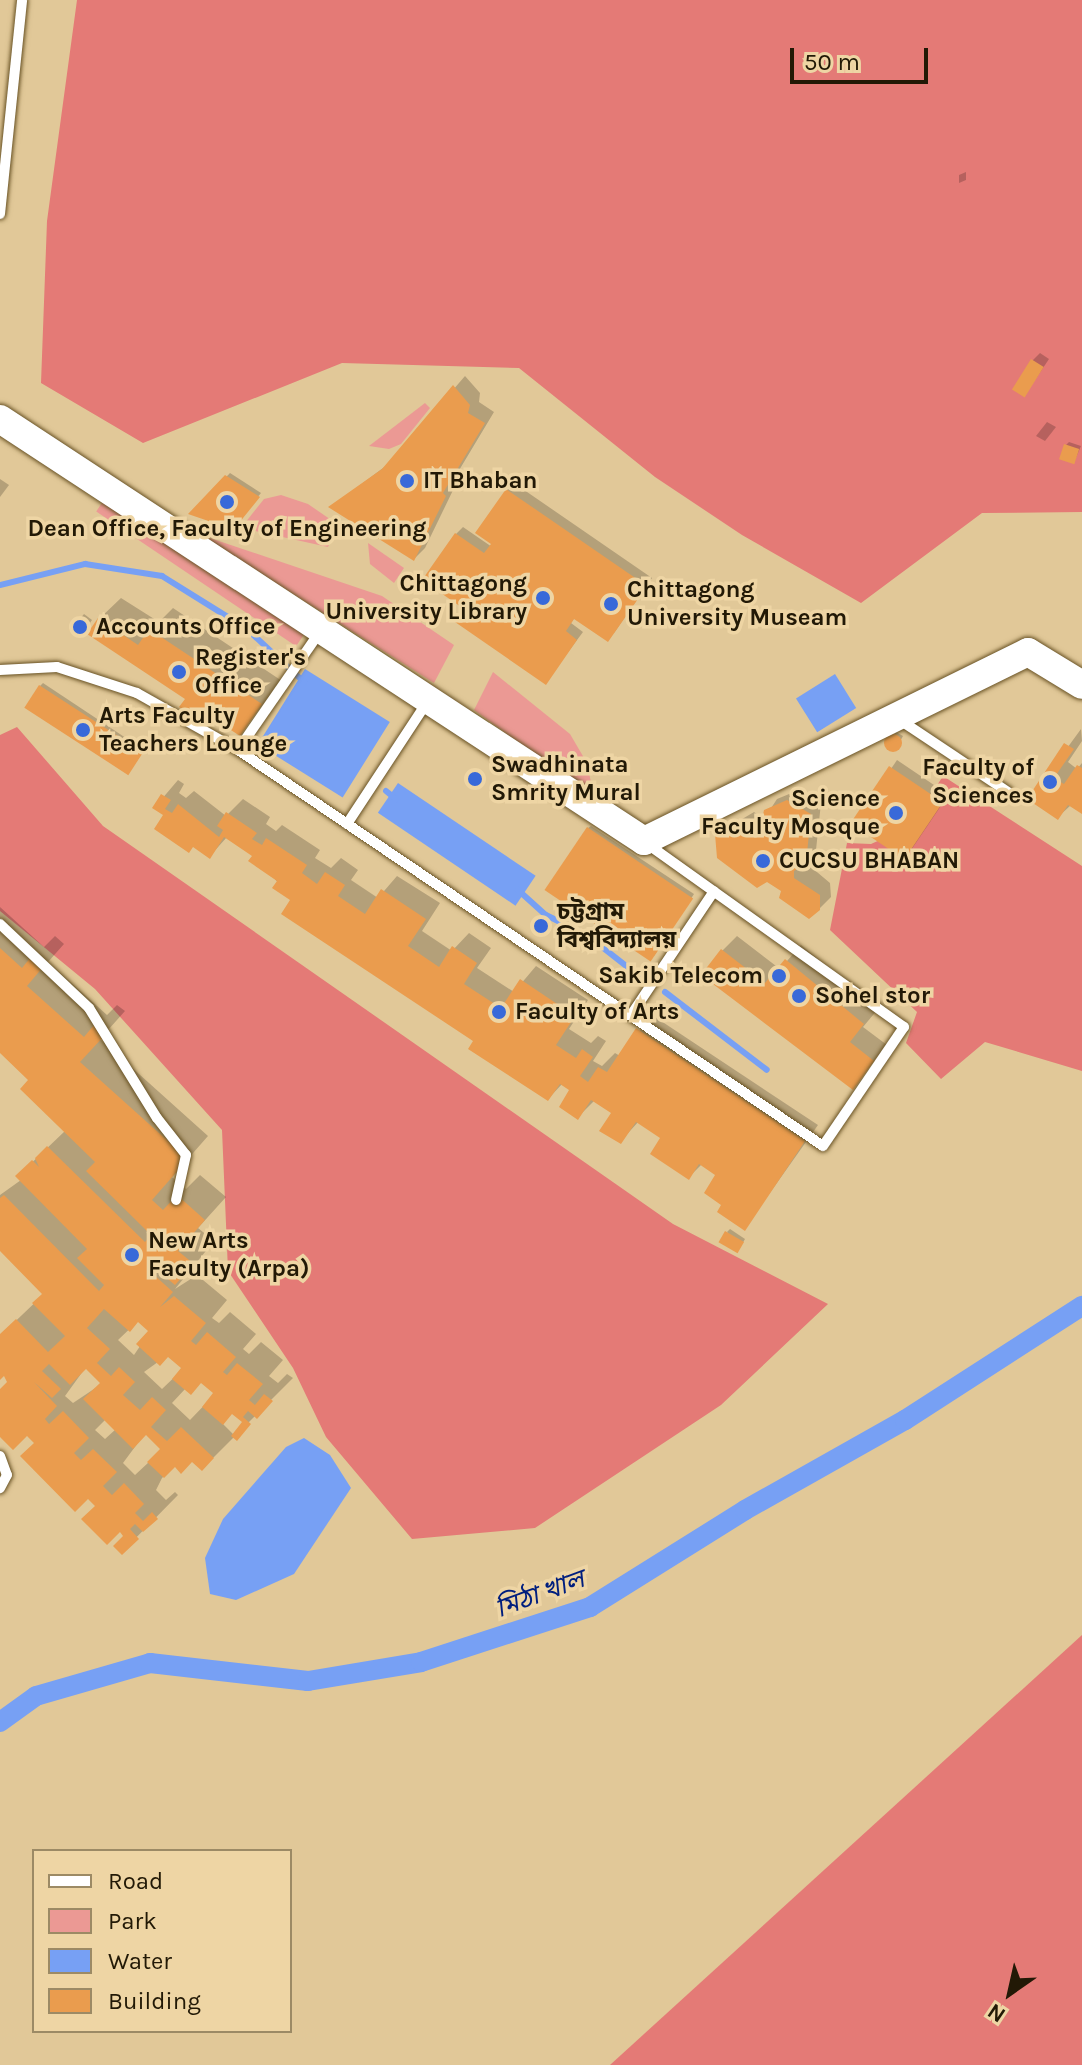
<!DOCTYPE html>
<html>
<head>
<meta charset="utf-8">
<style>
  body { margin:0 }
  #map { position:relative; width:1082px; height:2065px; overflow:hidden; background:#e1c898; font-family:Karla,"Noto Sans Bengali",sans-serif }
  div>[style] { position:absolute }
  .green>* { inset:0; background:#eb9994; transform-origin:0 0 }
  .forest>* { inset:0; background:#e47a76 }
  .water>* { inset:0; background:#77a0f4; transform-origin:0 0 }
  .shadow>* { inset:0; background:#0003; transform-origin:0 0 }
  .stream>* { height:6px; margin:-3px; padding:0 3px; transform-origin:3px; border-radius:3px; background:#77a0f4 }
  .canal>* { height:20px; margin:-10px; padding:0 10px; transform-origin:10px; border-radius:10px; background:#77a0f4 }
  .building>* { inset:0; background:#ea9c4e; transform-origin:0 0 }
  .round { border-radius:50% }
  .roads { filter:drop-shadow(0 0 2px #685224) drop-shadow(0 0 2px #685224) }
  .lane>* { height:10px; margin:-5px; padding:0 5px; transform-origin:5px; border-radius:5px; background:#fff }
  .secondary>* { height:28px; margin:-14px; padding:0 14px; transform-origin:14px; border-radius:14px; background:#fff }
  .dots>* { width:22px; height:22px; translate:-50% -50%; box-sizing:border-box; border:4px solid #eed5a4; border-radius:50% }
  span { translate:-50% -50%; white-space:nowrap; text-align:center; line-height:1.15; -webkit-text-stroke:7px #eed5a4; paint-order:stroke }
  .poi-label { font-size:24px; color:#221906; font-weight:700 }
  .left { translate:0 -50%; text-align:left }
  .right { translate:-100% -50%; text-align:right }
  .water-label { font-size:26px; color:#001e7e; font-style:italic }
  .legend { position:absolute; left:32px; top:1849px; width:260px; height:184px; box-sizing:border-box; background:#eed5a4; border:2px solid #9c8a65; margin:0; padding:10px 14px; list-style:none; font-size:24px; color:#221906 }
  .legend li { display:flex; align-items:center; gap:16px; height:40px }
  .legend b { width:40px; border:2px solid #9c8a65 }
  .north { position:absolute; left:970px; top:1953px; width:80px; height:80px; -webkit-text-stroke:6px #eed5a4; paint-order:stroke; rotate:214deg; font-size:22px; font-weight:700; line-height:32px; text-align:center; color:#221906 }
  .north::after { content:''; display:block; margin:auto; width:28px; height:36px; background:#221906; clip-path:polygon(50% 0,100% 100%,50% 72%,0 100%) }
  .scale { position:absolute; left:790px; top:48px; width:138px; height:36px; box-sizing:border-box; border:4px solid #221906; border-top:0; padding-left:10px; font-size:24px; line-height:28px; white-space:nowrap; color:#221906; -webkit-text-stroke:6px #eed5a4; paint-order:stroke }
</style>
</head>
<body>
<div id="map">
  <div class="green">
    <div style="clip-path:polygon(425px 403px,430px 408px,401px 444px,389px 449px,369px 446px)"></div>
    <div style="left:108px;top:494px;width:241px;height:21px;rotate:34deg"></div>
    <div style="clip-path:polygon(281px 495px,308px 504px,337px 524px,328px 547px,241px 528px,264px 499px)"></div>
    <div style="clip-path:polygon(198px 534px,382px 596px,454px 645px,434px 683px)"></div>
    <div style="clip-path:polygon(368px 543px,404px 568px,394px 583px,370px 564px)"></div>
    <div style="clip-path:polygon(493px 672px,570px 734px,587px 763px,594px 797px,474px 710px)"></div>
  </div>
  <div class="forest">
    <div style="clip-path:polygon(77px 0,1082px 0,1082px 512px,982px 513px,861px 603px,742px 535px,655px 477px,519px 368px,342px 363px,143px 443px,41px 383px,47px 221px)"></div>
    <div style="clip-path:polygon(17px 727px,103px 826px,673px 1224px,828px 1304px,721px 1405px,535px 1528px,412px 1539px,326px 1437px,293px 1368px,228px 1271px,222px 1130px,95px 989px,0 911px,0 735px)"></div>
    <div style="clip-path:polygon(943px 776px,1082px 866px,1082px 1071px,985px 1042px,941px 1079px,906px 1043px,917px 1012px,830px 930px,847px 843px,871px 844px,911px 826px)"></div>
    <div style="clip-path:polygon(1082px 1635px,1082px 2065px,610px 2065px)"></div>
  </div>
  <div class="water">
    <div style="left:305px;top:669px;width:100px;height:89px;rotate:32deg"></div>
    <div style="left:835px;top:674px;width:40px;height:46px;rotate:58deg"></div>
    <div style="left:398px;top:783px;width:166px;height:36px;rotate:34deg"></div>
    <div style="clip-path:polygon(304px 1438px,330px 1455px,351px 1488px,294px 1574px,236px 1600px,210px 1594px,205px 1558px,223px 1519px,286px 1447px)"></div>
  </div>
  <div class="shadow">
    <div style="clip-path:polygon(966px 172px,966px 180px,959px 183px,959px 175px)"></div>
    <div style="clip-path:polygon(1040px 353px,1049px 359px,1025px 395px,1033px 360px)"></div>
    <div style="clip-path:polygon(465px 376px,480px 393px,479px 402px,494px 412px,452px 482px,456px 484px,425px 548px,414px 559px,331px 507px,391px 462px)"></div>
    <div style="clip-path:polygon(1047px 422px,1056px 427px,1045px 441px,1036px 436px)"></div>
    <div style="clip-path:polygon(1069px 442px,1081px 446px,1074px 462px,1066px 445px)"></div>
    <div style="clip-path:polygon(230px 473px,261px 493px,238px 521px,192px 513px)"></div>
    <div style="clip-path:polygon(0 479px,9px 485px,0 497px)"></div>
    <div style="clip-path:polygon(514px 483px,652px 578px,614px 633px,575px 617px,571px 623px,583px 632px,545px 683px,467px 609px,456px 534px,463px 527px,492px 547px,507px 490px)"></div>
    <div style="clip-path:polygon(121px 598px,159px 622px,173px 608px,282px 681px,240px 733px,201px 707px,194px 714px,188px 698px,99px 619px)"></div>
    <div style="clip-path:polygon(84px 614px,92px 620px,84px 632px,72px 629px)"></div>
    <div style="clip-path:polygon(43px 683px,144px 750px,130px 771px,40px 686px)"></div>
    <div style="clip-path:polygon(1081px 729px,1082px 741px,1068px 762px,1077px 769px,1082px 763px,1082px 812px,1071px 805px,1058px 817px,1030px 799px)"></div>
    <div style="clip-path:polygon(896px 732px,903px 736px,896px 749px,887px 744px)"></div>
    <div style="left:897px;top:760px;width:62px;height:77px;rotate:34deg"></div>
    <div style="clip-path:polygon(178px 780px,184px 784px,179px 793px,186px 798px,194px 791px,226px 816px,243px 799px,270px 817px,266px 824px,276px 831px,282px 825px,320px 850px,315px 858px,331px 868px,341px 858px,358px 870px,351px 880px,378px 898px,397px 876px,440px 903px,422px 931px,452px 951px,469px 933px,491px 948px,477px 968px,514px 992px,536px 966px,588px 1000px,569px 1029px,591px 1043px,598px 1036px,606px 1041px,593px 1061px,602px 1066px,615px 1053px,620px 1056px,652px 1015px,818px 1125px,745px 1228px,724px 1205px,718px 1174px,702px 1164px,689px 1177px,663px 1137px,639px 1121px,620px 1142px,613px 1113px,595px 1100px,578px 1117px,572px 1090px,563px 1083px,548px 1099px,293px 900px,254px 855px,227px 837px,210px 856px,155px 807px)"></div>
    <div style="clip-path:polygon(799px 790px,821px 803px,816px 850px,805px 862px,830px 883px,831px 897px,819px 909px,783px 890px,717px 834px,754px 812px,764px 819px,777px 799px)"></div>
    <div style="clip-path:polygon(591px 826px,694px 894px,654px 956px,588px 828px)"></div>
    <div style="clip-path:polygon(evenodd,0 907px,44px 947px,55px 936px,64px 944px,48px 962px,107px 1015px,117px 1005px,125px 1011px,100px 1039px,208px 1136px,172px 1177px,186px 1189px,200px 1175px,226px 1197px,198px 1228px,214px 1241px,175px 1289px,197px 1275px,227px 1300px,212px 1318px,219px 1323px,230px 1312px,256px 1334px,243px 1349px,249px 1354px,261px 1342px,283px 1360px,269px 1376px,278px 1383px,287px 1374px,293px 1378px,202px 1469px,192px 1460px,175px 1465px,162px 1478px,156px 1490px,166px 1500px,175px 1492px,178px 1495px,122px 1552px,126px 1536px,27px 1433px,0 1434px,0 1391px,10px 1381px,4px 1373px,0 1377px,0 1336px,45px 1293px,0 1248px,0 1195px,21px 1180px,18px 1176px,66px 1130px,31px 1080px,0 1050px,0 907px,139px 1320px,151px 1330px,134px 1355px,118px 1340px,139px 1320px,0 907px,169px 1354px,184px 1368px,162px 1389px,144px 1372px,169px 1354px,0 907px,86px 1367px,103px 1383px,73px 1403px,65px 1396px,86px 1367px,0 907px,202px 1381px,216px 1393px,190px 1420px,172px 1403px,186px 1388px,202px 1381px,0 907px,233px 1412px,245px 1422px,234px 1435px,222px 1423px,233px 1412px,0 907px,106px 1419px,116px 1429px,105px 1439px,95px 1430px,106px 1419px,0 907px,146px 1432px,163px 1449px,135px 1475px,123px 1463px,146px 1432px)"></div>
    <div style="clip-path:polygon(737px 936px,780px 969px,801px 945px,878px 1009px,863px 1027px,887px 1045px,852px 1088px,722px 951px)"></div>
    <div style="clip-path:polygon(730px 1229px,745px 1239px,740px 1248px,727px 1232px)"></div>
  </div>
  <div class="stream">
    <div style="left:0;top:585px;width:88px;rotate:-13.9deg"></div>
    <div style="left:85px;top:564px;width:78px;rotate:8.9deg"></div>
    <div style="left:162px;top:576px;width:100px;rotate:31.9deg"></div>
    <div style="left:247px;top:629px;width:78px;rotate:42.9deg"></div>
    <div style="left:386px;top:791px;width:13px;rotate:39deg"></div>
    <div style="left:518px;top:890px;width:38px;rotate:42deg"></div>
    <div style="left:546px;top:915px;width:47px;rotate:26.6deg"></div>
    <div style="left:588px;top:936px;width:65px;rotate:38.1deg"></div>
    <div style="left:665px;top:992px;width:128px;rotate:37.4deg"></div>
  </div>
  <div class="canal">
    <div style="left:0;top:1722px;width:44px;rotate:-35.8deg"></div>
    <div style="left:36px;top:1696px;width:119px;rotate:-16.1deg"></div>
    <div style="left:150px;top:1663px;width:159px;rotate:6.5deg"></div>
    <div style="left:308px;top:1681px;width:115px;rotate:-9.5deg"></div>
    <div style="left:421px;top:1662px;width:178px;rotate:-18deg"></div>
    <div style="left:590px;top:1607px;width:183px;rotate:-32deg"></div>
    <div style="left:745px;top:1510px;width:184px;rotate:-29.4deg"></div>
    <div style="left:905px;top:1420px;width:211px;rotate:-32.8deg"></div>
  </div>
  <div class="building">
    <div style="left:1031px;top:359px;width:15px;height:36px;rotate:32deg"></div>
    <div style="clip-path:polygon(453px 385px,470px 405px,468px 413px,485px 423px,443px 493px,446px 496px,414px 561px,328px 507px,382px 469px)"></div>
    <div style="left:1064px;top:444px;width:16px;height:16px;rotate:18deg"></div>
    <div style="clip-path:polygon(225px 475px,260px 497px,239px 523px,229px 519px,223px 526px,188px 514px)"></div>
    <div style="clip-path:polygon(506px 489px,647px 586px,608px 642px,574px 619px,566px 631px,577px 640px,546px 685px,455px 622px,464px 609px,422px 580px,455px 533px,484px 553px,491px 544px,475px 533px)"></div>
    <div style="left:79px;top:616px;width:14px;height:17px;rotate:34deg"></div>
    <div style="clip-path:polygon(98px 618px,138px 645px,149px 629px,262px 704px,240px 736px,199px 709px,194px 717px,179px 707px,185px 699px,87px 634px)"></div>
    <div style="left:39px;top:685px;width:124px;height:27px;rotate:33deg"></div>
    <div class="round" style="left:884px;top:734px;width:18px;height:18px"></div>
    <div style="clip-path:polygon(1064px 743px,1074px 749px,1054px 778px,1064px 784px,1077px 765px,1082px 768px,1082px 814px,1068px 805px,1058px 820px,1027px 799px)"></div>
    <div style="left:889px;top:766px;width:65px;height:69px;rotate:34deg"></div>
    <div style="clip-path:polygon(161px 794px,171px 800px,165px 809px,172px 813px,178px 804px,219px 837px,223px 830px,217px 826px,226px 812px,257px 833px,252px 839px,262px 845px,266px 838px,307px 865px,302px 873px,317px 884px,325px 872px,345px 885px,338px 896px,365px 914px,381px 889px,426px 919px,408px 946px,439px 967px,452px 946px,477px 963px,464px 984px,501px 1008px,520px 979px,575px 1016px,556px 1045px,576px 1058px,582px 1049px,593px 1057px,580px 1076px,588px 1082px,598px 1067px,607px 1072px,636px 1028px,805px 1141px,745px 1231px,717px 1212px,721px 1205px,704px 1193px,715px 1175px,699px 1164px,689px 1180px,650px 1154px,660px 1138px,636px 1122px,621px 1144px,599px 1131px,611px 1113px,591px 1100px,578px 1120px,559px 1107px,569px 1090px,560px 1084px,548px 1101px,468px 1049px,473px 1041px,281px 914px,290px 900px,272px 888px,277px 881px,248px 861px,252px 856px,224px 837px,210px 859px,193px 847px,189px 853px,154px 829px,163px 815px,152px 808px)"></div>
    <div style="clip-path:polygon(787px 800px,811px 814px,806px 863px,794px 871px,794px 878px,820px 895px,820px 910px,809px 919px,779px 898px,781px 891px,767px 882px,757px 888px,717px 858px,715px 834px,742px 822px,752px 829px,761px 824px,764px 810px)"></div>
    <div style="left:587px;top:827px;width:128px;height:76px;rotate:34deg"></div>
    <div style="clip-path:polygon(0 948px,22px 968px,31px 957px,43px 967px,27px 986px,84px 1037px,94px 1025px,105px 1035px,80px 1062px,188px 1159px,152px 1200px,163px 1210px,177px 1195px,205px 1220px,178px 1251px,194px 1264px,175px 1285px,157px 1270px,153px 1274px,173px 1292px,160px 1307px,174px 1296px,206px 1323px,191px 1341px,196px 1345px,207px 1332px,236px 1357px,223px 1372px,227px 1375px,237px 1363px,263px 1384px,249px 1400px,255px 1405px,264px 1394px,273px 1401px,257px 1419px,248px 1411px,243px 1417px,251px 1424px,237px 1441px,231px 1436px,242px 1422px,232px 1414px,223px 1425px,202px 1407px,213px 1393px,201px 1383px,191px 1395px,172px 1379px,181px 1368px,168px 1357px,160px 1366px,136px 1344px,148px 1331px,138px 1322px,130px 1332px,104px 1309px,87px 1328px,110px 1349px,97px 1363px,111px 1376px,119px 1367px,135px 1382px,123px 1395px,140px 1410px,152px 1397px,166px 1410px,151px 1427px,167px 1441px,181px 1427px,214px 1458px,202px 1471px,192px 1462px,181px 1474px,175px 1467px,164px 1478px,147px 1462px,160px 1449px,146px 1435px,133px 1449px,83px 1399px,100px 1383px,86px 1369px,70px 1385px,49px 1364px,42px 1371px,61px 1389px,52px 1398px,34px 1382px,57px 1406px,45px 1419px,49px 1424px,63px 1411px,89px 1438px,74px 1453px,81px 1460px,93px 1449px,117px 1472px,103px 1486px,112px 1495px,124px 1483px,144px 1504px,135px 1513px,143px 1521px,152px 1512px,158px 1519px,143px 1532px,135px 1524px,130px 1529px,139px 1539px,122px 1555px,113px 1546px,123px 1536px,120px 1532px,107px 1545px,81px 1519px,95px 1506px,88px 1499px,75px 1512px,20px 1456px,34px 1443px,27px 1436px,13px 1450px,0 1437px,0 1389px,7px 1382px,4px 1376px,0 1380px,0 1334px,16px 1319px,48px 1352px,65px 1336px,32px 1303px,42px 1294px,0 1251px,0 1198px,4px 1195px,99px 1291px,104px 1285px,77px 1258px,87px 1249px,15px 1176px,32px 1160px,39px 1167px,35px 1158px,47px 1146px,145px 1242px,151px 1235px,86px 1171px,95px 1162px,20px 1089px,28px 1080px,0 1053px)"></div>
    <div style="clip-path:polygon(721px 949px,765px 983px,785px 959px,864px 1024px,850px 1042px,874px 1061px,853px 1090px,701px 975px)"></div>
    <div style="left:725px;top:1231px;width:22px;height:13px;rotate:30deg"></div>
  </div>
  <div class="roads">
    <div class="lane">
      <div style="left:0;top:214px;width:215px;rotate:-84.1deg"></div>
      <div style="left:0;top:670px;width:57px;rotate:-3deg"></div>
      <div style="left:57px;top:667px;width:84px;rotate:18deg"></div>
      <div style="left:137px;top:693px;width:116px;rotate:29.4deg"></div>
      <div style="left:238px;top:750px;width:706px;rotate:34.09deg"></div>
      <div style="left:823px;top:1146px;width:144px;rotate:-55.8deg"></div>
      <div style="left:904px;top:1027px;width:315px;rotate:-144.5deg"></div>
      <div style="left:900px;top:720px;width:130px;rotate:33.7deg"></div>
      <div style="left:238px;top:750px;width:146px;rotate:-55.3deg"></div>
      <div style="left:347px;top:824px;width:146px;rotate:-56.7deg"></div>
      <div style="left:0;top:924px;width:122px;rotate:43.3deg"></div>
      <div style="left:89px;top:1008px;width:129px;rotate:58.3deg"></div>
      <div style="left:157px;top:1118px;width:47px;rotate:51.9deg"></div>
      <div style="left:186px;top:1155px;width:46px;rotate:102.5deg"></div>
      <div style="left:631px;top:1015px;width:149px;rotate:-56.2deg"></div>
      <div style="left:0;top:1456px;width:20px;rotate:70deg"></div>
      <div style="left:7px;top:1475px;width:15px;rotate:118deg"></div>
    </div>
    <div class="secondary">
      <div style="left:0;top:419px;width:770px;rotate:33.24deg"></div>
      <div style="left:644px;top:841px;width:428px;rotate:-26.2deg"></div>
      <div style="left:1028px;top:652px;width:63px;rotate:31.4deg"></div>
    </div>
  </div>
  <div class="dots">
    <div style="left:407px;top:481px;background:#3869d9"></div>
    <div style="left:227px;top:502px;background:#3869d9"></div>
    <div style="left:543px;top:598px;background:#3869d9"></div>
    <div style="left:611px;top:604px;background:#3869d9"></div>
    <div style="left:80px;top:627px;background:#3869d9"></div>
    <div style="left:179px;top:672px;background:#3869d9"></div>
    <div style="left:83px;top:730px;background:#3869d9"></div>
    <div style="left:475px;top:779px;background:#3869d9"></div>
    <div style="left:1050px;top:782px;background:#3869d9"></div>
    <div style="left:896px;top:813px;background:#3869d9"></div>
    <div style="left:763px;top:861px;background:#3869d9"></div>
    <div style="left:541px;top:926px;background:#3869d9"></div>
    <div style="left:779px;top:976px;background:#3869d9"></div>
    <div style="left:799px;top:996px;background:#3869d9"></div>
    <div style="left:499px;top:1012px;background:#3869d9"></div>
    <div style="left:132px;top:1255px;background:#3869d9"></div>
  </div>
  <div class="poi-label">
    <span class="left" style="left:423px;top:481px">IT Bhaban</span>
    <span style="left:227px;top:529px">Dean Office, Faculty of Engineering</span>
    <span class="right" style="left:527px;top:598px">Chittagong<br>University Library</span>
    <span class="left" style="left:627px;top:604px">Chittagong<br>University Museam</span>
    <span class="left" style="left:96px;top:627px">Accounts Office</span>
    <span class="left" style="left:195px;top:672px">Register's<br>Office</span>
    <span class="left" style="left:99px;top:730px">Arts Faculty<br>Teachers Lounge</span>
    <span class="left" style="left:491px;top:779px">Swadhinata<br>Smrity Mural</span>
    <span class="right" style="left:1034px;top:782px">Faculty of<br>Sciences</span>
    <span class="right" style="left:880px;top:813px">Science<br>Faculty Mosque</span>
    <span class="left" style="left:779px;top:861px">CUCSU BHABAN</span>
    <span class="left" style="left:557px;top:926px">চট্টগ্রাম<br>বিশ্ববিদ্যালয়</span>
    <span class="right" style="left:763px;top:976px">Sakib Telecom</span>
    <span class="left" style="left:815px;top:996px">Sohel stor</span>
    <span class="left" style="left:515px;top:1012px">Faculty of Arts</span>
    <span class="left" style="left:148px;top:1255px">New Arts<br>Faculty (Arpa)</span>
  </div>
  <div class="water-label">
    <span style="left:540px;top:1594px;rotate:-20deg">মিঠা খাল</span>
  </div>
  <ul class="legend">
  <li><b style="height:10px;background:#fff"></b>Road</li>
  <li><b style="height:22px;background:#eb9994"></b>Park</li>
  <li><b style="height:22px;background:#77a0f4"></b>Water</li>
  <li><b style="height:22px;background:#ea9c4e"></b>Building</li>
  </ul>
  <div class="north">N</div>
  <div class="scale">50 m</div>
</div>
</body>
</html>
